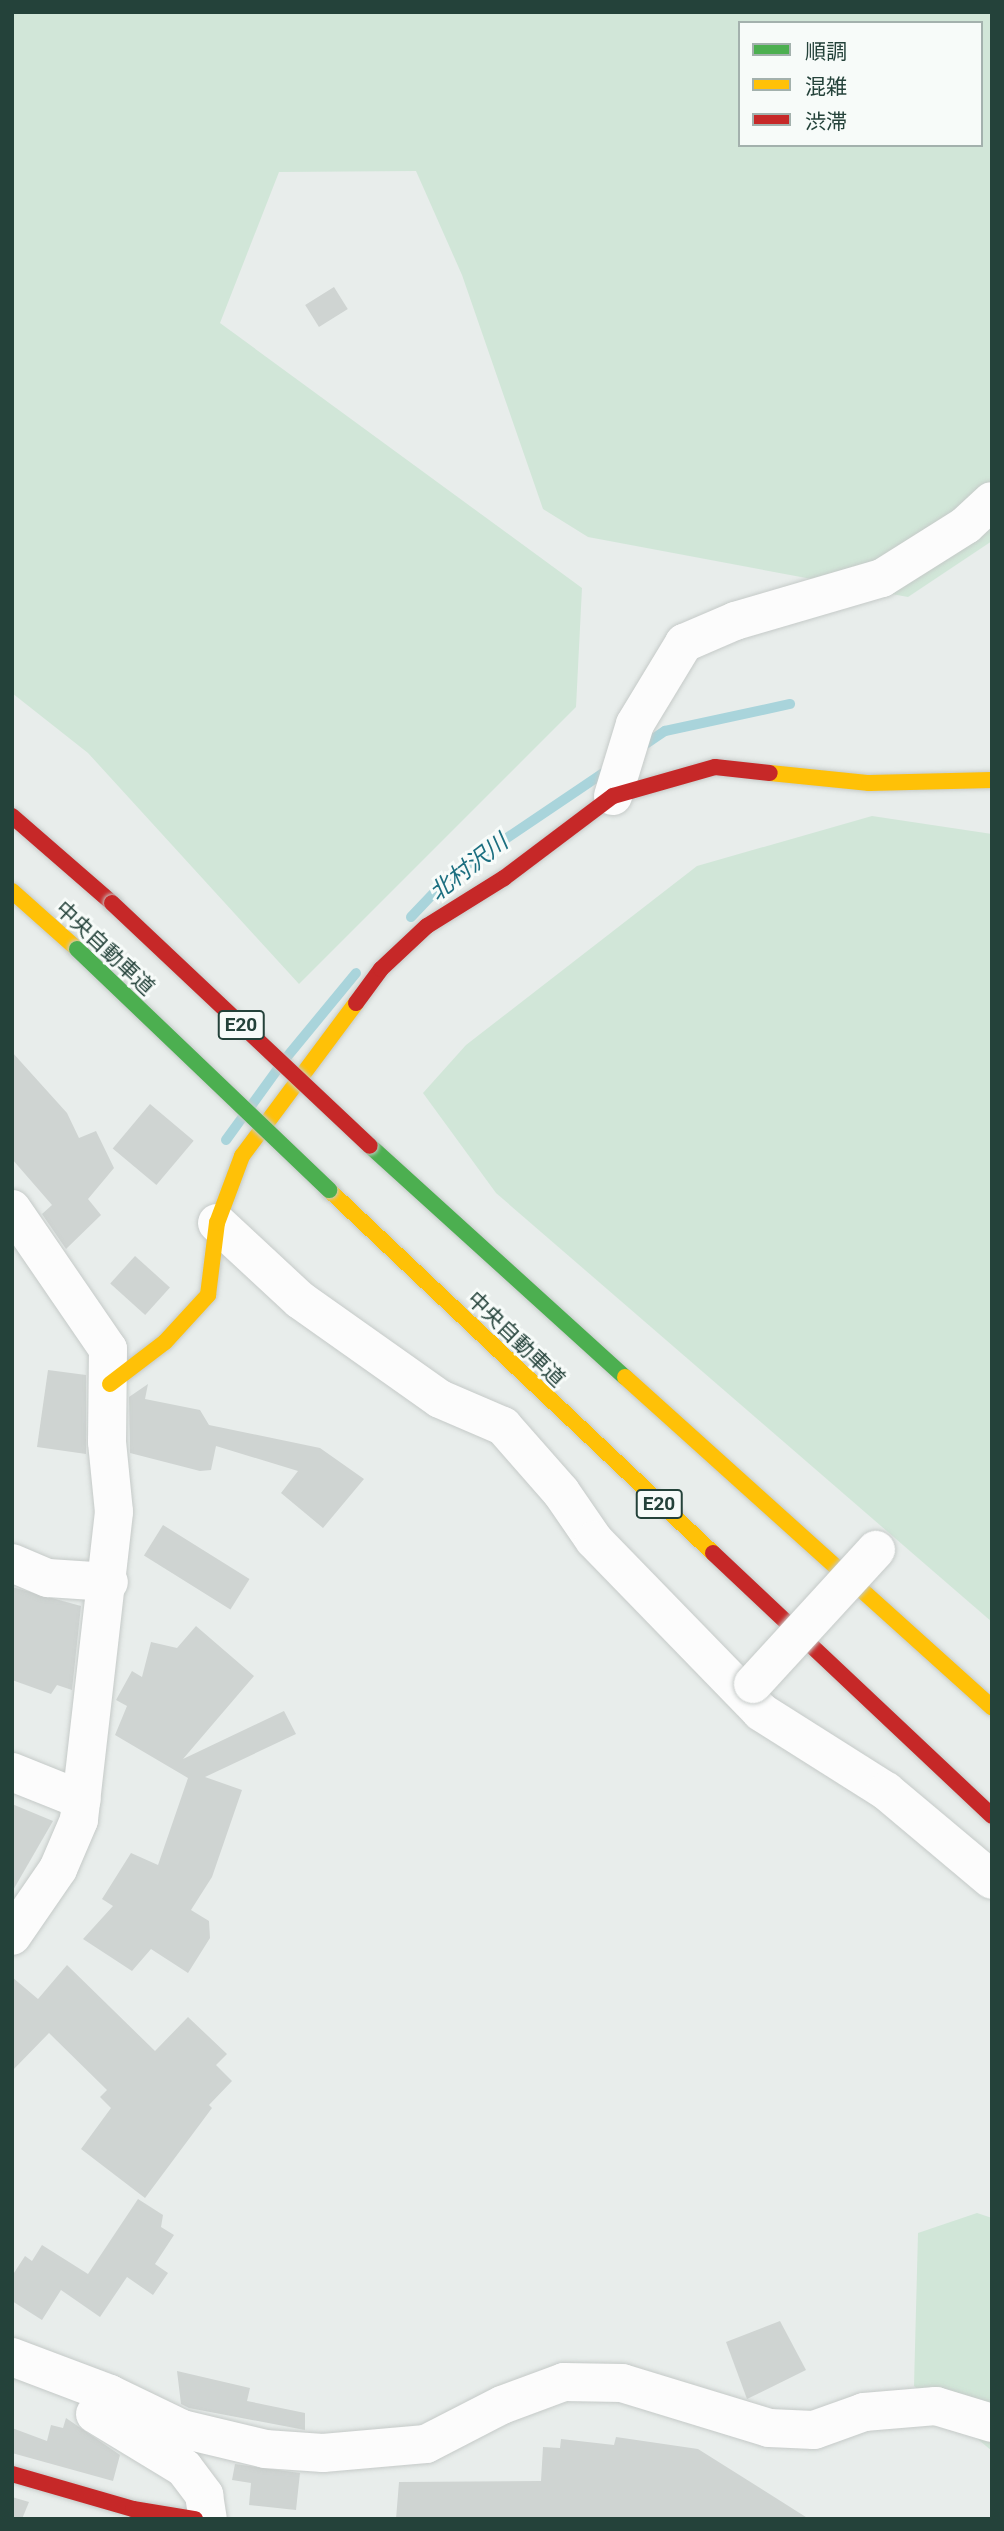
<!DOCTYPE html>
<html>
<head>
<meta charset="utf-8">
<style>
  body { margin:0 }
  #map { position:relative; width:1004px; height:2531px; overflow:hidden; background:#e8edeb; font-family:Roboto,"Noto Sans JP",sans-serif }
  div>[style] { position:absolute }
  .green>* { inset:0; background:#d1e6d8 }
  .stream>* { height:10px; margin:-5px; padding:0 5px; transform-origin:5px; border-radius:5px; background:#a9d4db }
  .building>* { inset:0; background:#cfd4d2; transform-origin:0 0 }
  .roads { filter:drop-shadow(0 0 2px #c5cac8) drop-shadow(0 0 2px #c5cac8) }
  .street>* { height:38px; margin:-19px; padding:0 19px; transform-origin:19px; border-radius:19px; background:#fcfcfc }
  .fast>* { height:16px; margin:-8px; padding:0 8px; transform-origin:8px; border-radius:8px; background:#4caf50 }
  .slow>* { height:16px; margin:-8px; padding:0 8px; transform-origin:8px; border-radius:8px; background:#ffc107 }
  .jam>* { height:16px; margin:-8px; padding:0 8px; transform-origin:8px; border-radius:8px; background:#c62828 }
  .bridges { filter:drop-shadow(0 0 2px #c5cac8) drop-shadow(0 0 2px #c5cac8) }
  .street-bridge>* { height:38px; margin:-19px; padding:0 19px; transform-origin:19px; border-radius:19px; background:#fcfcfc }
  .fast-bridge>* { height:16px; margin:-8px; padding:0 8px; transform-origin:8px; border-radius:8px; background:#4caf50 }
  .jam-bridge>* { height:16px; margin:-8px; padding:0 8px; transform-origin:8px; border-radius:8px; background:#c62828 }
  span { translate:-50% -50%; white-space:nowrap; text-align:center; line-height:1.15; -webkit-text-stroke:6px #f7fbf9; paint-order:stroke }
  .shield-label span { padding:2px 5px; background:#f7fbf9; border:2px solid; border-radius:5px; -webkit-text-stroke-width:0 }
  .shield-label { font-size:19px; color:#24423a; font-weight:700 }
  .street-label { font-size:21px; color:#24423a }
  .water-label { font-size:23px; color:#1c6f80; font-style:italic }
  .frame { position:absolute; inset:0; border:14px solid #24423a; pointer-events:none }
  .legend { position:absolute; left:738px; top:21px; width:245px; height:126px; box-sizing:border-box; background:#f7fbf9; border:2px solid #a3b1ad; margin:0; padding:9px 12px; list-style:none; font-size:21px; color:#24423a }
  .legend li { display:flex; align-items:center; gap:14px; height:35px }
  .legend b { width:35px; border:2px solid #a3b1ad }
</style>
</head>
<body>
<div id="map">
  <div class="green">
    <div style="clip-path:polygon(evenodd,12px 12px,992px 12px,992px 541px,908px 597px,588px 537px,543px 509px,462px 275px,416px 171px,279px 172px,220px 323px,582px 588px,576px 707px,299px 984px,88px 753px,12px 693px,12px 12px,740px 23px,981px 23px,981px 145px,740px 145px,740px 23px)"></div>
    <div style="clip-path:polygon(872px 816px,992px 834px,992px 1622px,496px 1193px,423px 1093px,466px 1045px,697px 866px)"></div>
    <div style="clip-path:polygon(977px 2213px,992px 2218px,992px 2451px,914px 2386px,918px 2233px)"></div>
  </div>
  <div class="stream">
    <div style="left:641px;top:747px;width:29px;rotate:-34deg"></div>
    <div style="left:665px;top:731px;width:128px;rotate:-12.2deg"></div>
    <div style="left:411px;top:917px;width:55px;rotate:-46.5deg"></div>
    <div style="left:449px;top:877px;width:193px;rotate:-34deg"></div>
    <div style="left:286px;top:1058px;width:110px;rotate:-50.5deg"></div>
    <div style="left:251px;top:1106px;width:44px;rotate:-54.2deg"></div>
    <div style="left:226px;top:1140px;width:27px;rotate:-54deg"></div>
  </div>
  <div class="building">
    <div style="left:334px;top:287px;width:26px;height:34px;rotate:58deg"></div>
    <div style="clip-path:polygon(12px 1052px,67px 1113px,79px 1138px,96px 1131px,114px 1168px,88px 1199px,101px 1215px,66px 1249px,42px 1214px,52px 1205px,12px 1159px)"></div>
    <div style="left:150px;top:1104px;width:57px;height:58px;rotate:40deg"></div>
    <div style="left:135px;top:1256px;width:47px;height:37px;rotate:42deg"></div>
    <div style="clip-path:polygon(48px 1370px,86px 1375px,86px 1454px,37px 1447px)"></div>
    <div style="clip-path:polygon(148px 1384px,145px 1399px,200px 1410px,209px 1425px,320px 1448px,364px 1479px,323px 1528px,281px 1493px,298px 1471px,216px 1446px,211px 1470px,200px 1471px,130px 1453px,129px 1397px)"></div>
    <div style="left:163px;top:1525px;width:102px;height:36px;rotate:32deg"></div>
    <div style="clip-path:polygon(12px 1587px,81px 1606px,72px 1690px,57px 1685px,51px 1694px,12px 1680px)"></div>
    <div style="clip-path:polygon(196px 1626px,254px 1676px,183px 1759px,284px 1711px,296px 1734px,205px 1777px,242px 1790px,212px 1877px,191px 1910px,209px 1921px,210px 1938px,188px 1973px,151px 1949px,132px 1971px,83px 1939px,113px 1906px,102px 1899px,131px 1853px,158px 1865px,188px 1778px,115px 1735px,127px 1706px,116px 1700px,132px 1671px,142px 1677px,151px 1642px,177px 1648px)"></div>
    <div style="clip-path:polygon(12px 1804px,53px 1821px,12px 1892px)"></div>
    <div style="clip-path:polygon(67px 1965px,155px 2051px,188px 2017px,227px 2054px,216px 2065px,232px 2081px,209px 2105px,212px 2108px,145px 2198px,81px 2149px,111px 2108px,100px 2097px,107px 2090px,49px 2033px,12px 2071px,12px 1977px,38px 1999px)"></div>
    <div style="clip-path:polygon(138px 2199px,163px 2215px,161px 2227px,174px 2235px,155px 2264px,168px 2273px,153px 2295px,127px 2277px,100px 2317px,61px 2290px,42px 2320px,12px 2301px,12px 2276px,25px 2256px,32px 2261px,42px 2245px,88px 2274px)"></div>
    <div style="clip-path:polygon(780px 2321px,806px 2370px,747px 2399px,726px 2342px)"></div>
    <div style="clip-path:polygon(177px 2371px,250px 2388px,247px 2401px,305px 2413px,305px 2430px,189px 2408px,181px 2404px)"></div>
    <div style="clip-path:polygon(66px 2418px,120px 2455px,113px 2481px,12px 2453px,12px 2428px,47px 2441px,51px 2425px,63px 2428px)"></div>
    <div style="clip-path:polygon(616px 2437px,698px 2449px,809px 2519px,396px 2519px,399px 2482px,541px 2481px,543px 2447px,560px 2448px,561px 2439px,614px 2445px)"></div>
    <div style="clip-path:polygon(235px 2464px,300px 2473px,296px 2510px,249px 2505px,251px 2483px,232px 2480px)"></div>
    <div style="clip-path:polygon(12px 2497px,29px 2502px,22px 2519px,12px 2519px)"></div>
  </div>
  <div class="roads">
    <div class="street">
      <div style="left:613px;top:796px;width:75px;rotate:-73deg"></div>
      <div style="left:635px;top:724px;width:95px;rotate:-58.8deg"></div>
      <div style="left:684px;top:643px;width:56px;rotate:-23.3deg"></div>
      <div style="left:735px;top:621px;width:153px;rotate:-16.3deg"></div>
      <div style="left:882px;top:578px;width:99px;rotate:-32.2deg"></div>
      <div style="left:966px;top:525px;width:35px;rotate:-43deg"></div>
      <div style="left:12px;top:1209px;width:170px;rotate:55.6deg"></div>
      <div style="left:108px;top:1349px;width:93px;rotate:90.6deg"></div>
      <div style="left:107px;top:1442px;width:70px;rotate:84.3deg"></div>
      <div style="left:114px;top:1512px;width:310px;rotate:96.5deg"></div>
      <div style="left:79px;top:1820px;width:53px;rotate:113.2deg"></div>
      <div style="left:58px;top:1869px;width:81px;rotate:124.5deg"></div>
      <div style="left:217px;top:1223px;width:113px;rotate:42.9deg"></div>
      <div style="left:300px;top:1300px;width:171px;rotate:35.3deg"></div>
      <div style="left:440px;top:1399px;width:69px;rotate:23.2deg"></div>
      <div style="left:503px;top:1426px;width:88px;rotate:48.7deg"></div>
      <div style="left:561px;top:1492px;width:58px;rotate:55.5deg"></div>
      <div style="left:594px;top:1540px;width:240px;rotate:45.8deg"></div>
      <div style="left:761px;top:1712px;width:148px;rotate:32.3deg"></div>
      <div style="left:886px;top:1791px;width:138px;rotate:40deg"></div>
      <div style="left:12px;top:1563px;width:39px;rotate:23deg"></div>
      <div style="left:48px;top:1578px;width:61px;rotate:3.8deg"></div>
      <div style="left:12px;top:1772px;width:75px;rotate:21.8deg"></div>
      <div style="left:12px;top:2357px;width:105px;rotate:20.7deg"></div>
      <div style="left:110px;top:2394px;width:80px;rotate:25.9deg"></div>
      <div style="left:182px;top:2429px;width:85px;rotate:13.5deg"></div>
      <div style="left:265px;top:2449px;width:58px;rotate:3.9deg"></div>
      <div style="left:323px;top:2453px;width:103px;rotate:-5deg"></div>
      <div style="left:426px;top:2444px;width:85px;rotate:-27.2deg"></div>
      <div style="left:502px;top:2405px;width:66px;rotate:-20.4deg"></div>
      <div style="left:564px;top:2382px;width:58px;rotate:1deg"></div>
      <div style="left:622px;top:2383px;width:154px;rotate:17deg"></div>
      <div style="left:769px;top:2428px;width:45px;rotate:2.5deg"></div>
      <div style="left:814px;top:2430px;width:53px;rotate:-19.8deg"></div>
      <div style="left:864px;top:2412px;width:72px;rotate:-4.8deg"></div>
      <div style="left:936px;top:2406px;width:59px;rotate:16.9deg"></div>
      <div style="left:95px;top:2414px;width:104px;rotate:31.2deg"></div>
      <div style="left:184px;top:2468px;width:34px;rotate:53deg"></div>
      <div style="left:204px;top:2495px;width:24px;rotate:81deg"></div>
    </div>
    <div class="fast">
      <div style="left:370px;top:1146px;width:344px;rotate:42.2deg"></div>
    </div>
    <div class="slow">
      <div style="left:770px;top:773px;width:100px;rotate:5.8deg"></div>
      <div style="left:869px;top:783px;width:123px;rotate:-1.4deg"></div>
      <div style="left:12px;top:891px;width:87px;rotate:41.7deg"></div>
      <div style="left:329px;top:1190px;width:528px;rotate:43.39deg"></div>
      <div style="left:625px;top:1377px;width:494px;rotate:42deg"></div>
      <div style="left:110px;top:1384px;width:69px;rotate:-37.4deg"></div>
      <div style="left:165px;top:1342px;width:64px;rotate:-47.5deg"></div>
      <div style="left:208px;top:1295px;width:73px;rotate:-82.9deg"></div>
      <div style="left:217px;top:1223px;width:72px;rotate:-69.5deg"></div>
      <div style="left:242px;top:1156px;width:191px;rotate:-53.3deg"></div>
    </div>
    <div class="jam">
      <div style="left:12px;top:816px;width:133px;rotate:41deg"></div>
      <div style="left:356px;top:1003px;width:42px;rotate:-53.7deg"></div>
      <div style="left:381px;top:969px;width:63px;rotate:-43.1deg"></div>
      <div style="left:427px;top:926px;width:91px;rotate:-31.9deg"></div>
      <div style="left:504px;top:878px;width:136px;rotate:-37deg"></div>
      <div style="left:613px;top:796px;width:106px;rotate:-15.9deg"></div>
      <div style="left:715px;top:767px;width:55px;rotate:6.2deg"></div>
      <div style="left:713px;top:1553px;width:383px;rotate:43.3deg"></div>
      <div style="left:12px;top:2474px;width:126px;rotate:16.1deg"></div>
      <div style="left:133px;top:2509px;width:63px;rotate:9.2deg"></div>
    </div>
  </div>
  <div class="bridges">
    <div class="street-bridge">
      <div style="left:753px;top:1684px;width:182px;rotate:-47.5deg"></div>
    </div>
    <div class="fast-bridge">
      <div style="left:77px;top:949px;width:349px;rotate:43.7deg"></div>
    </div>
    <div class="jam-bridge">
      <div style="left:112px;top:903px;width:354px;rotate:43.3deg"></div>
    </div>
  </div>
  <div class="shield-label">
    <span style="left:241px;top:1025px">E20</span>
    <span style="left:659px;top:1504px">E20</span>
  </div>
  <div class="street-label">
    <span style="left:105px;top:948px;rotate:43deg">中央自動車道</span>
    <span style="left:516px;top:1339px;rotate:44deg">中央自動車道</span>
  </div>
  <div class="water-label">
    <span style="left:469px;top:868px;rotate:-38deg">北村沢川</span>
  </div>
  <div class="frame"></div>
  <ul class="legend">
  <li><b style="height:9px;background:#4caf50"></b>順調</li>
  <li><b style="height:9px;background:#ffc107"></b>混雑</li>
  <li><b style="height:9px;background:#c62828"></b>渋滞</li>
  </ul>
</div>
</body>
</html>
